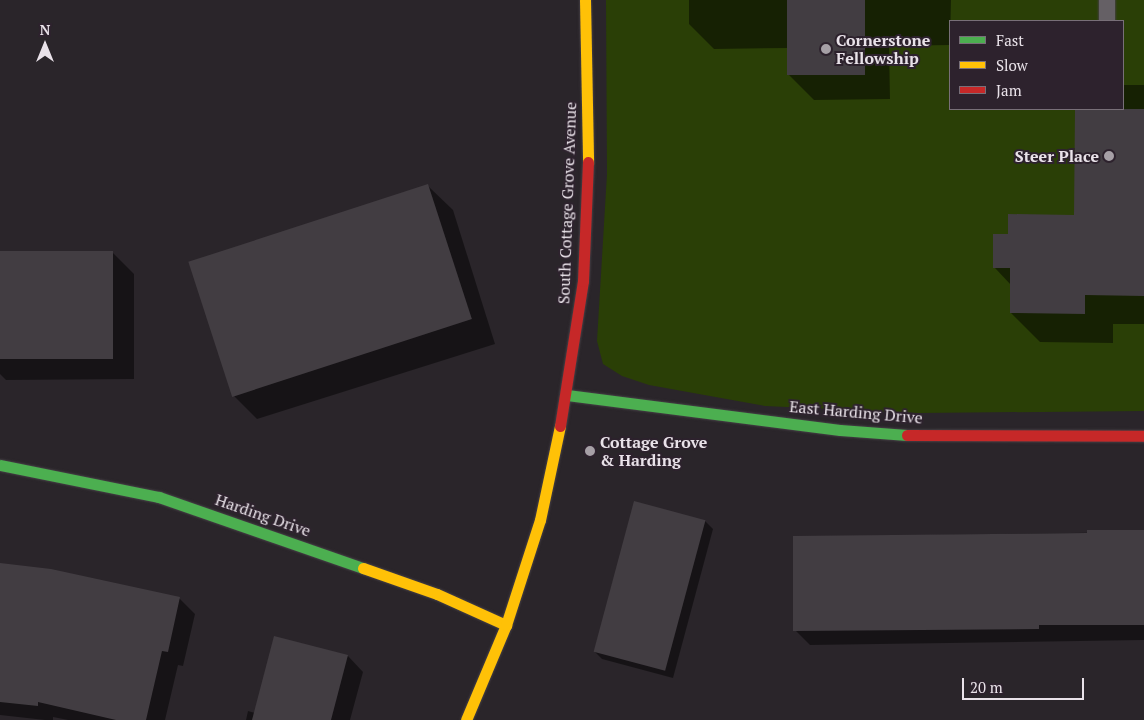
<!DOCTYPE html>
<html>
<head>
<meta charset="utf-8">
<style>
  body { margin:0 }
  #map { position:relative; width:1144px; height:720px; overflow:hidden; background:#2a252a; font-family:"PT Serif",serif }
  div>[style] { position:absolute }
  .green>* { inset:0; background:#2a3f06 }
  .shadow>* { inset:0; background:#0007 }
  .building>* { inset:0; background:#423d42; transform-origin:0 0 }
  .roads { filter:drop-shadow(0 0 1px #464046) drop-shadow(0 0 1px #464046) }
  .lane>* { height:16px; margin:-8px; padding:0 8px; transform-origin:8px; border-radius:8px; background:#656065 }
  .fast>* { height:11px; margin:-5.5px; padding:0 5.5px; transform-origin:5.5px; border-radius:5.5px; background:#4caf50 }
  .slow>* { height:11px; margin:-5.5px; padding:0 5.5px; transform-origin:5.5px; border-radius:5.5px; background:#ffc107 }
  .jam>* { height:11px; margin:-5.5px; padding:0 5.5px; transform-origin:5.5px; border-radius:5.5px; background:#c62828 }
  .dots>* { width:14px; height:14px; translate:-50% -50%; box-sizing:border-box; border:2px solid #2d222d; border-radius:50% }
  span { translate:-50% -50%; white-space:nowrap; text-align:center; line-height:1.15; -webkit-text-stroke:4px #2d222d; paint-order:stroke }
  .poi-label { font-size:16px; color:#e9e2e9; font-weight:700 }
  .left { translate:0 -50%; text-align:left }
  .right { translate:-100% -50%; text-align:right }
  .street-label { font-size:16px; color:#e9e2e9 }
  .legend { position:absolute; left:949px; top:20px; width:175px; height:90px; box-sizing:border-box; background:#2d222d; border:1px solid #786f78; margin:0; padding:6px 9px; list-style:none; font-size:15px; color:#e9e2e9 }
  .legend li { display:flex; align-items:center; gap:10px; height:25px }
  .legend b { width:25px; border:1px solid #786f78 }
  .north { position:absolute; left:20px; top:20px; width:50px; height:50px; -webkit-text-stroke:4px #2d222d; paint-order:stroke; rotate:0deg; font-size:14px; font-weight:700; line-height:20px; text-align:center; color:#e9e2e9 }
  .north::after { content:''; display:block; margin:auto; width:18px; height:22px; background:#e9e2e9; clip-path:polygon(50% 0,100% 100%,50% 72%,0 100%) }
  .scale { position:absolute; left:962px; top:678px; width:122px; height:22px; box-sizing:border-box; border:2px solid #e9e2e9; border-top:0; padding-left:6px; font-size:15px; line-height:18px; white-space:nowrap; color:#e9e2e9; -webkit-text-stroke:4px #2d222d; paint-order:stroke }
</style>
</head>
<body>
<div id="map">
  <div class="green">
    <div style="clip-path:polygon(evenodd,606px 0,1144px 0,1144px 411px,918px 413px,765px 406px,649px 385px,622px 376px,603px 364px,597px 341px,607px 174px,606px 0,950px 21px,1123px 21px,1123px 109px,950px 109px,950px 21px)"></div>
  </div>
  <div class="shadow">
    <div style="clip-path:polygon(689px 0,951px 0,950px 45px,889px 46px,890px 99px,814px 100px,789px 75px,789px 48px,714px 49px,689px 24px)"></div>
    <div style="clip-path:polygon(1123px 85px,1144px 85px,1144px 324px,1113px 324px,1113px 343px,1040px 342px,1011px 313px,1011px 285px,995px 268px,1009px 235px,1075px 216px,1076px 109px,1123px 109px)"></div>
    <div style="clip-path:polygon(428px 186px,453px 210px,495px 344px,257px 419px,232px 394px)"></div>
    <div style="clip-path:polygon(0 253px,113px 253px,134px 274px,134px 379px,6px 380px,0 374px)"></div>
    <div style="clip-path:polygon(705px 521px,713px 529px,673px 678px,602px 659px,594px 651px)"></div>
    <div style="clip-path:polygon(1144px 532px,1144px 640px,810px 645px,795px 630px,795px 537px)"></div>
    <div style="clip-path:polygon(0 564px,50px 570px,180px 599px,195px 614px,183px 666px,178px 665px,165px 720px,68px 720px,53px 717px,53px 720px,45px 720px,0 715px)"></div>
    <div style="clip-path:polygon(275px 637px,348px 656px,363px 672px,350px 720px,246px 720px,248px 711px,255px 713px)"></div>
  </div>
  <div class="building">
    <div style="left:787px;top:0;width:78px;height:75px"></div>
    <div style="clip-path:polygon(1075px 109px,1144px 109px,1144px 296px,1085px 295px,1085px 314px,1010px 313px,1010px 268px,993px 268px,993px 234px,1008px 234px,1008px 214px,1074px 215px)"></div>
    <div style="left:428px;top:184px;width:142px;height:252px;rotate:72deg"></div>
    <div style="left:0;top:251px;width:113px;height:108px"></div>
    <div style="left:634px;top:501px;width:74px;height:156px;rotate:15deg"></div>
    <div style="clip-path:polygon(1087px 530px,1144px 530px,1144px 625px,1039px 625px,1039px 629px,793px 631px,793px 536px,1087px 533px)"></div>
    <div style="clip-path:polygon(0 563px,51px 569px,180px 597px,168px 652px,162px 651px,146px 720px,116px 720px,38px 702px,38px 706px,0 702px)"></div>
    <div style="clip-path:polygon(274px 636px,348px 655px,331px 720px,252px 720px)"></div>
  </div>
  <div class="roads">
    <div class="lane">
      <div style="left:1107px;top:0;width:21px;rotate:90deg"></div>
    </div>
    <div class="fast">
      <div style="left:567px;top:395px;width:275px;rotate:7.3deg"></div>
      <div style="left:840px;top:430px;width:67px;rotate:4.3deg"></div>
      <div style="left:0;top:465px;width:162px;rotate:11.4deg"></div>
      <div style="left:159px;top:497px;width:216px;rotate:19.2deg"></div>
    </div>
    <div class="slow">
      <div style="left:585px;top:0;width:162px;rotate:88.9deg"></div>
      <div style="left:363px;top:568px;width:78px;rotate:19.4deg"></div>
      <div style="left:437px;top:594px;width:76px;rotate:24.2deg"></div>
      <div style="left:466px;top:720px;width:103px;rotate:-67.2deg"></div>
      <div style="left:506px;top:625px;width:110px;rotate:-72.1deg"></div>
      <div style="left:540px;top:520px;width:96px;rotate:-78deg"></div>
    </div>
    <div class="jam">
      <div style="left:560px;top:426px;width:147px;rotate:-81deg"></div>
      <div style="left:583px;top:281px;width:119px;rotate:-87.6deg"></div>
      <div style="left:907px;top:435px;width:237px;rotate:0.2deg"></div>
    </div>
  </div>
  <div class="dots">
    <div style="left:826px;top:49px;background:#a6a0a6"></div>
    <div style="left:1109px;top:156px;background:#a6a0a6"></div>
    <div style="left:590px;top:451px;background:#a6a0a6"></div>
  </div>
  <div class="poi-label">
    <span class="left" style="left:836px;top:49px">Cornerstone<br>Fellowship</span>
    <span class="right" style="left:1099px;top:156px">Steer Place</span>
    <span class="left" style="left:600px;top:451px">Cottage Grove<br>&amp; Harding</span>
  </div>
  <div class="street-label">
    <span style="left:567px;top:203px;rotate:-88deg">South Cottage Grove Avenue</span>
    <span style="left:856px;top:412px;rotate:5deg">East Harding Drive</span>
    <span style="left:263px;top:515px;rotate:19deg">Harding Drive</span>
  </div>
  <ul class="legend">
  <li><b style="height:6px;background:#4caf50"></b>Fast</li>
  <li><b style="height:6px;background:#ffc107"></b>Slow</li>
  <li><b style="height:6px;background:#c62828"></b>Jam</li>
  </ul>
  <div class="north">N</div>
  <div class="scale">20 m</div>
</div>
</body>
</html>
